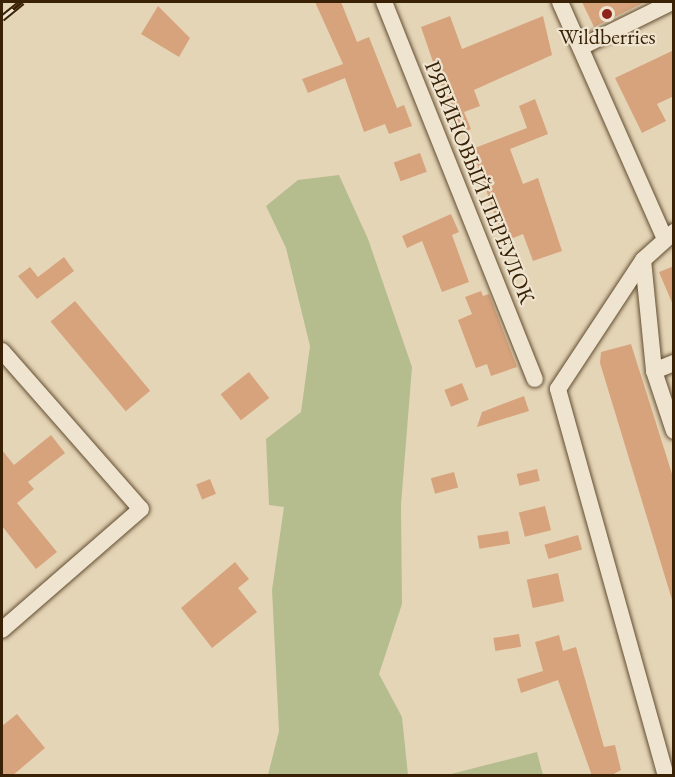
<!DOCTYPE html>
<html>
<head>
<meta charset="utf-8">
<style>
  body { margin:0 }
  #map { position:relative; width:675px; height:777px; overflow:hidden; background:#e5d5b7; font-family:"EB Garamond",serif }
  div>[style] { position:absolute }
  .green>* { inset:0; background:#b5bd8e }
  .building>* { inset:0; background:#d7a37d; transform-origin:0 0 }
  .roads { filter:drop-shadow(0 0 2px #634e31) drop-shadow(0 0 2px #634e31) }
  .minor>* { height:16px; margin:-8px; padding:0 8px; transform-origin:8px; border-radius:8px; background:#eee4d0 }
  .rail>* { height:7px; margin-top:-3.5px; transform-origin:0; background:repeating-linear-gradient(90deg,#eee4d0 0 14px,#382104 0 28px); box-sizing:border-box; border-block:2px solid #382104 }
  .dots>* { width:16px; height:16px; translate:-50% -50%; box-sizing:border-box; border:3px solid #eee4d0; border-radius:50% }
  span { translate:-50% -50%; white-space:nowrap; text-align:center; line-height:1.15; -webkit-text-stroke:4.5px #eee4d0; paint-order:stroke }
  .poi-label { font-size:22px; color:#382104 }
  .street-label { font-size:22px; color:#382104 }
  .frame { position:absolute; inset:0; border:3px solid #382104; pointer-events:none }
</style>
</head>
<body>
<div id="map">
  <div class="green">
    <div style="clip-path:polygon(339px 175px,368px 239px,412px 367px,401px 505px,402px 604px,379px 674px,402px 717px,408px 775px,268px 775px,279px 731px,272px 590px,284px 507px,269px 505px,266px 439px,301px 412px,310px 346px,286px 248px,266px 206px,298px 180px)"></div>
    <div style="clip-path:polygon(537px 752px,543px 775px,447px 775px)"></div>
  </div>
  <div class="building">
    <div style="clip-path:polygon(315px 2px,341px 2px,357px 42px,369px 37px,397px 108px,404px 105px,412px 126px,389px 134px,385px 124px,364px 132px,345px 78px,308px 93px,302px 79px,343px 64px)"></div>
    <div style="clip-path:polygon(582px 2px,645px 2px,594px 27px)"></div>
    <div style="clip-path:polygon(158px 6px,190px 38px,179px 57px,141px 34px)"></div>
    <div style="clip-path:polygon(450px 16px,462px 49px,543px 16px,552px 55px,474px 90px,480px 106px,464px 112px,471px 129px,458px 135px,421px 27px)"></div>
    <div style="clip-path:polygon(674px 50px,674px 96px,657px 104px,666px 121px,642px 133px,615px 78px)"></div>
    <div style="clip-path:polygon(535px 99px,548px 134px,510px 149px,523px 184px,538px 178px,562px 251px,533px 261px,523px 234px,504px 242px,472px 149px,527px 128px,519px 106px)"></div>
    <div style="left:420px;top:153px;width:20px;height:28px;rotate:70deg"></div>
    <div style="clip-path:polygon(451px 214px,459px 232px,452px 235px,469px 282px,442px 292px,422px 241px,407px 248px,402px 236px)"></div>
    <div style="clip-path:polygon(64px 257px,74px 271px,37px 299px,18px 276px,30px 267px,38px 277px)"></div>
    <div style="clip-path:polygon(674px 266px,674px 305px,673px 305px,659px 272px)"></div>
    <div style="clip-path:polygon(481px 291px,483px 296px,489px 294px,517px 367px,491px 376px,487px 364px,476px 368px,458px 320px,472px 314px,465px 297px)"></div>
    <div style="left:75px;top:301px;width:117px;height:32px;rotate:50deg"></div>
    <div style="clip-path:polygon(631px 344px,673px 477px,673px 603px,600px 363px,601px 352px)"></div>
    <div style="left:249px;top:372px;width:33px;height:36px;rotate:52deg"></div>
    <div style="left:462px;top:383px;width:18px;height:19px;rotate:68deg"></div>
    <div style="clip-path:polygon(524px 396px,529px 411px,477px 427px,482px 412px)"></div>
    <div style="clip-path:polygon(51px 435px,65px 453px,28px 482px,34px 489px,17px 503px,57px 552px,36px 569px,2px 526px,2px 450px,14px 465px)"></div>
    <div style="left:537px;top:469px;width:12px;height:21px;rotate:76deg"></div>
    <div style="left:454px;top:472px;width:16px;height:24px;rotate:75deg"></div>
    <div style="left:210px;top:479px;width:16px;height:15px;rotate:68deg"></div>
    <div style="left:545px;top:506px;width:25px;height:27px;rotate:76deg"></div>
    <div style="left:508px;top:531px;width:13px;height:31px;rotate:81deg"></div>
    <div style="left:578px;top:535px;width:15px;height:35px;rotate:74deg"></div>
    <div style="clip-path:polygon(235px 562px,249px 579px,238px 588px,257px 612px,212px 648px,181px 608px)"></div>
    <div style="left:558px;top:573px;width:29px;height:32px;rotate:78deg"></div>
    <div style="left:519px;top:634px;width:13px;height:26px;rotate:81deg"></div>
    <div style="clip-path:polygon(559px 635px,563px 651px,576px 647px,604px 747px,615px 745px,621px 770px,610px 776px,592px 776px,558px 680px,521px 693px,517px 679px,543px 671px,535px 642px)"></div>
    <div style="clip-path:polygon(17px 714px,45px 748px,12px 776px,2px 776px,2px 726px)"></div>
  </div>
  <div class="roads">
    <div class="minor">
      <div style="left:384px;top:2px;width:406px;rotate:68.2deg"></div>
      <div style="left:560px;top:2px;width:257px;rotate:66.1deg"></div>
      <div style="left:581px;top:47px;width:102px;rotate:-26.3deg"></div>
      <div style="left:643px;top:260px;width:112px;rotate:84.3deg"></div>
      <div style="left:654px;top:371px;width:63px;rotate:71.6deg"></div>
      <div style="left:2px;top:351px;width:210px;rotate:48.7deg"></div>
      <div style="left:141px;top:509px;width:184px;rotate:139deg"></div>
      <div style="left:654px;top:371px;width:22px;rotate:-22deg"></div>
      <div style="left:666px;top:776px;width:402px;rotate:-105.6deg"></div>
      <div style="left:558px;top:389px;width:154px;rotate:-56.6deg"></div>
      <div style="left:643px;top:260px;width:42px;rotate:-42.1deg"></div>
    </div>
  </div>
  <div class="rail">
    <div style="left:2px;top:18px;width:26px;rotate:-39deg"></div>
  </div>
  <div class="dots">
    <div style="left:607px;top:14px;background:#8f2418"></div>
  </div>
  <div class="poi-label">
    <span style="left:607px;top:37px">Wildberries</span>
  </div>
  <div class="street-label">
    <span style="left:480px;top:182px;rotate:68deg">РЯБИНОВЫЙ ПЕРЕУЛОК</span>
  </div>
  <div class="frame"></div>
</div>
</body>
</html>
